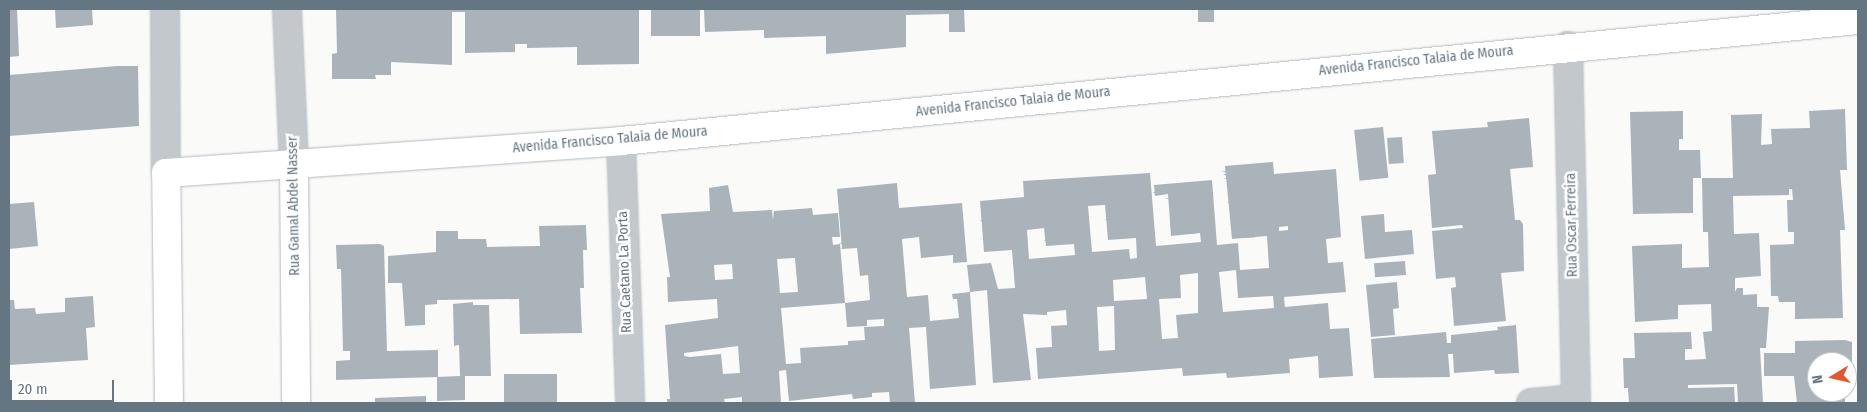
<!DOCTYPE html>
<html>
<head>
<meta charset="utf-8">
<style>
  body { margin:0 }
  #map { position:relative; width:1867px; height:412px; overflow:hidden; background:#fafaf8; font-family:"Fira Sans Condensed",sans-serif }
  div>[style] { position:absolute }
  .building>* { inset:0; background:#aab3b9; transform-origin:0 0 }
  .roads { filter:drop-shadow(0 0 1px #b3babf) drop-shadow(0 0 1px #b3babf) }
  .street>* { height:28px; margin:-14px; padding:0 14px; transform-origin:14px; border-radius:14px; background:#c3c8cc }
  .secondary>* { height:28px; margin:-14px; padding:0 14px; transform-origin:14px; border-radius:14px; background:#fff }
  span { translate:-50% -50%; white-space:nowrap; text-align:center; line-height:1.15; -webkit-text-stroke:5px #fff; paint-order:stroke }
  .street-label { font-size:14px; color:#657683 }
  .frame { position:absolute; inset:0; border:10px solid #657683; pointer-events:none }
  .north { position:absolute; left:1807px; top:352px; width:50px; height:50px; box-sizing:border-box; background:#fff; border:1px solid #c1c8cd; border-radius:50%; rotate:261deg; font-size:14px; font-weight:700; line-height:20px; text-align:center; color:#657683 }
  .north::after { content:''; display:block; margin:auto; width:18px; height:22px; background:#e4572e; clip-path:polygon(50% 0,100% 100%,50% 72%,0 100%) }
  .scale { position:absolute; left:10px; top:380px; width:104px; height:22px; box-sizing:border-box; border:2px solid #657683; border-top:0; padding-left:6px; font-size:15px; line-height:18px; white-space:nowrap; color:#657683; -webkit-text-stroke:4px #fff; paint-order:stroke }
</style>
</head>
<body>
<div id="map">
  <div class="building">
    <div style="clip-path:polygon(9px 9px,17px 9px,19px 56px,9px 57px)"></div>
    <div style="clip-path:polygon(55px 9px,92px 9px,93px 25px,56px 28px)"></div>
    <div style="clip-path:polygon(336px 9px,639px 9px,639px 64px,577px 65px,577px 47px,527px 48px,527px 44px,515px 44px,515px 52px,465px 53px,465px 12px,452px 12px,452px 65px,391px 62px,391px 75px,375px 75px,376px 79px,332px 79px,332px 54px,337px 53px)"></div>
    <div style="left:651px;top:9px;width:49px;height:27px"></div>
    <div style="clip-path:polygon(704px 9px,964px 9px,965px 32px,949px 32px,949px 14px,906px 15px,906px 47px,826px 54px,826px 36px,764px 38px,764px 30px,705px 32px)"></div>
    <div style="left:1198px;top:9px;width:16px;height:13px"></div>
    <div style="clip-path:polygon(117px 66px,138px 66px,139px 126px,9px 136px,9px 75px)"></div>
    <div style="clip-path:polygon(1845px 109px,1847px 170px,1840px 170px,1845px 230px,1840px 230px,1843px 318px,1795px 319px,1795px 302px,1779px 302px,1778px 296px,1771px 296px,1770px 245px,1794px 244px,1794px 232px,1788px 232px,1787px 200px,1793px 200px,1792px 189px,1789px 189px,1789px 195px,1733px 196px,1734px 234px,1759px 233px,1761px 276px,1735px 278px,1735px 292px,1737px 288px,1743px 288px,1743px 295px,1757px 294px,1757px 307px,1769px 307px,1766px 348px,1760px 348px,1763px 403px,1738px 403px,1737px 384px,1688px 385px,1688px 388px,1734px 387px,1735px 403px,1629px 403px,1628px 388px,1624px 388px,1623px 358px,1635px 358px,1634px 333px,1691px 332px,1692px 349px,1685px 349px,1685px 360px,1706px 359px,1703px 332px,1712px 331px,1711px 304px,1678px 305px,1678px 319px,1635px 322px,1632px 246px,1682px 244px,1682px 268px,1709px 267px,1708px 232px,1703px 232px,1702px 178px,1733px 178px,1731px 115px,1762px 114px,1761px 145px,1772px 144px,1771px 129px,1810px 128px,1809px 111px)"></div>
    <div style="clip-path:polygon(1683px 111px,1683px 139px,1679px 139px,1679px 150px,1700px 150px,1701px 178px,1693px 178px,1693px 213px,1633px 214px,1630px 112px)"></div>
    <div style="clip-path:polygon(1529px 118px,1533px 167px,1510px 169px,1515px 220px,1520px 220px,1523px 224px,1524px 271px,1501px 273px,1506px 321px,1454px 326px,1451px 288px,1456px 287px,1455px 277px,1436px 279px,1432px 231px,1463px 228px,1462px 225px,1432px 228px,1428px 175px,1436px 174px,1432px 131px,1488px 127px,1487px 122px)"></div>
    <div style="left:1383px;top:127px;width:51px;height:29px;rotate:84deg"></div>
    <div style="left:1402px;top:137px;width:26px;height:15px;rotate:86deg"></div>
    <div style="clip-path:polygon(evenodd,1273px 162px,1274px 174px,1336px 169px,1341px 237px,1326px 239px,1328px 263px,1343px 262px,1346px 292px,1284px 297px,1285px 307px,1328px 303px,1330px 329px,1349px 328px,1353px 376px,1319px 378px,1318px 356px,1289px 359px,1290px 373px,1227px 378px,1226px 373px,1183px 376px,1182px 368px,1038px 379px,1036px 348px,1052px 347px,1051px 326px,1067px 325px,1066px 310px,1047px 312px,1047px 315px,1023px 314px,1031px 380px,993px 383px,987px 290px,970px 292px,976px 385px,930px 389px,926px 327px,909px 328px,915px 403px,890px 403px,889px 392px,872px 393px,872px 397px,853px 399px,852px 394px,789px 401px,786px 370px,779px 371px,781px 402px,742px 403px,742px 397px,724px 399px,725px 403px,667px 403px,667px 399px,670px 399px,665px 325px,718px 318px,717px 299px,668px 302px,667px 277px,670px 277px,661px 214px,710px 211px,709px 188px,728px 185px,733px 212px,772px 210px,773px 220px,774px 211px,812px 208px,813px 215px,838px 213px,840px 237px,832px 237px,833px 245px,840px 244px,845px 303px,781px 308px,786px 364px,801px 363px,800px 348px,848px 345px,848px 341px,865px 340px,864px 327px,884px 326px,884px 319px,867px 320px,867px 326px,847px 327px,845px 303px,870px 300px,868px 275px,860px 276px,857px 248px,842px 249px,837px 189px,897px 183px,899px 208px,962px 203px,967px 262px,953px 263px,953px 255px,921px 258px,919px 237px,902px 239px,907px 297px,928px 295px,930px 321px,959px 318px,957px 299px,953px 299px,952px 294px,970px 292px,967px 265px,991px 263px,998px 289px,1015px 288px,1012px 250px,984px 252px,980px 201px,1024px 197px,1023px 181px,1150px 173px,1156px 246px,1201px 242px,1200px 233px,1171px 236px,1168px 194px,1155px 196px,1154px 185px,1212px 180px,1217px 245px,1238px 243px,1240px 270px,1269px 268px,1267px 236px,1232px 239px,1225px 166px,1273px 162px,1105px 205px,1108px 240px,1136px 238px,1137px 258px,1130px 259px,1129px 249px,1092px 252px,1088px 206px,1105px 205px,1273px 162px,1288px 226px,1288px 230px,1279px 231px,1279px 227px,1288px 226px,1273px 162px,1044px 228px,1046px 246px,1074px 244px,1075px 255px,1029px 259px,1027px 230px,1044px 228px,1273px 162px,795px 258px,798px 292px,780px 293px,777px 259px,795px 258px,1273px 162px,732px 264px,733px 279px,715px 280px,714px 265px,732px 264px,1273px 162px,1236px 270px,1238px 298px,1273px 296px,1274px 308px,1223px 312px,1219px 272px,1236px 270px,1273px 162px,1198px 273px,1198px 313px,1176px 315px,1178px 338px,1162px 339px,1159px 299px,1181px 298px,1180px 275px,1198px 273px,1273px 162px,1145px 277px,1147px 299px,1114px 301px,1113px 280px,1145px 277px,1273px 162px,1114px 306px,1115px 350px,1099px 351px,1097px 307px,1114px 306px,1273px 162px,738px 346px,740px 373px,723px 374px,721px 354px,690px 357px,684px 356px,684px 353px,738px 346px)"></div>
    <div style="clip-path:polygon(34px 202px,38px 246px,9px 249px,9px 204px)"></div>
    <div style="clip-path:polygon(1384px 214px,1385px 232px,1412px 230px,1414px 254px,1365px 259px,1361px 216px)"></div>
    <div style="clip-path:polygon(586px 225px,587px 250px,583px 250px,584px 288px,580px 288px,582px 333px,520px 334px,519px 299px,437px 300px,437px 304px,425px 305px,425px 325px,405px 326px,402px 283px,388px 283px,388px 256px,436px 252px,436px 231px,458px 231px,458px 239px,486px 239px,487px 247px,540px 246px,539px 226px)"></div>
    <div style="clip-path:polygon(380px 244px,384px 246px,387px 351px,438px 350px,438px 377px,336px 380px,336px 361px,350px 360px,350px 351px,343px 351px,341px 269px,337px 269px,336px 245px)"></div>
    <div style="left:1405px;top:261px;width:14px;height:31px;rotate:86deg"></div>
    <div style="clip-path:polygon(1397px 282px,1399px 308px,1393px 309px,1395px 335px,1371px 337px,1366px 285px)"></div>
    <div style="clip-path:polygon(93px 296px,95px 327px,86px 328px,88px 360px,9px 365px,9px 300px,14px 300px,15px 309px,35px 308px,36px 314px,65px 312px,65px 298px)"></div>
    <div style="clip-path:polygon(473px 302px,473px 305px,489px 305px,491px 376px,465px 376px,465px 400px,437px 401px,437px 377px,460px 376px,459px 345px,454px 346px,453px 304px)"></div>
    <div style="clip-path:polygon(1516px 325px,1519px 373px,1495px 374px,1494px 370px,1454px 373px,1453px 354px,1448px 354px,1450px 377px,1374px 378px,1371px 339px,1446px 332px,1447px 343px,1451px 343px,1451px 335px,1498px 330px,1497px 327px)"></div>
    <div style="clip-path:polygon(1845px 340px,1852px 342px,1852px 378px,1847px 378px,1847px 362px,1817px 362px,1817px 392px,1845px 392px,1845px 403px,1797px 403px,1794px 376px,1764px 376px,1764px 353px,1795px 353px,1795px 341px)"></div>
    <div style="left:557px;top:374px;width:29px;height:53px;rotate:90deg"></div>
    <div style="clip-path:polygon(426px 396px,426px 403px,375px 403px,375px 398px)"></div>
  </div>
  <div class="roads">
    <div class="street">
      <div style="left:165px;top:9px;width:164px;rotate:89.7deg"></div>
      <div style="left:287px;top:9px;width:154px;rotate:87.4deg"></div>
      <div style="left:1568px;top:46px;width:357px;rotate:88.7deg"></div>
      <div style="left:621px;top:141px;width:262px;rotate:88deg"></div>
      <div style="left:1531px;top:403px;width:45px;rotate:-5.1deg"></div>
    </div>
    <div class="secondary">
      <div style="left:294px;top:163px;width:240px;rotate:89.5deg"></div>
      <div style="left:169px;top:403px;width:230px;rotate:-90.7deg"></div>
      <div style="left:166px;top:173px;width:456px;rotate:-4deg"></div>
      <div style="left:621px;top:141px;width:1243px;rotate:-5.59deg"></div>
    </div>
  </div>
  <div class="street-label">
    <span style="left:1416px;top:61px;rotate:-6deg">Avenida Francisco Talaia de Moura</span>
    <span style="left:1013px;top:102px;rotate:-6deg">Avenida Francisco Talaia de Moura</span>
    <span style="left:610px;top:140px;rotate:-5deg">Avenida Francisco Talaia de Moura</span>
    <span style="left:294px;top:206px;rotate:-91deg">Rua Gamal Abdel Nasser</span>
    <span style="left:1572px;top:225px;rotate:-91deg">Rua Oscar Ferreira</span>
    <span style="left:625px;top:272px;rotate:-92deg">Rua Caetano La Porta</span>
  </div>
  <div class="frame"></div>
  <div class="north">N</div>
  <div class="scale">20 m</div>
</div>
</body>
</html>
